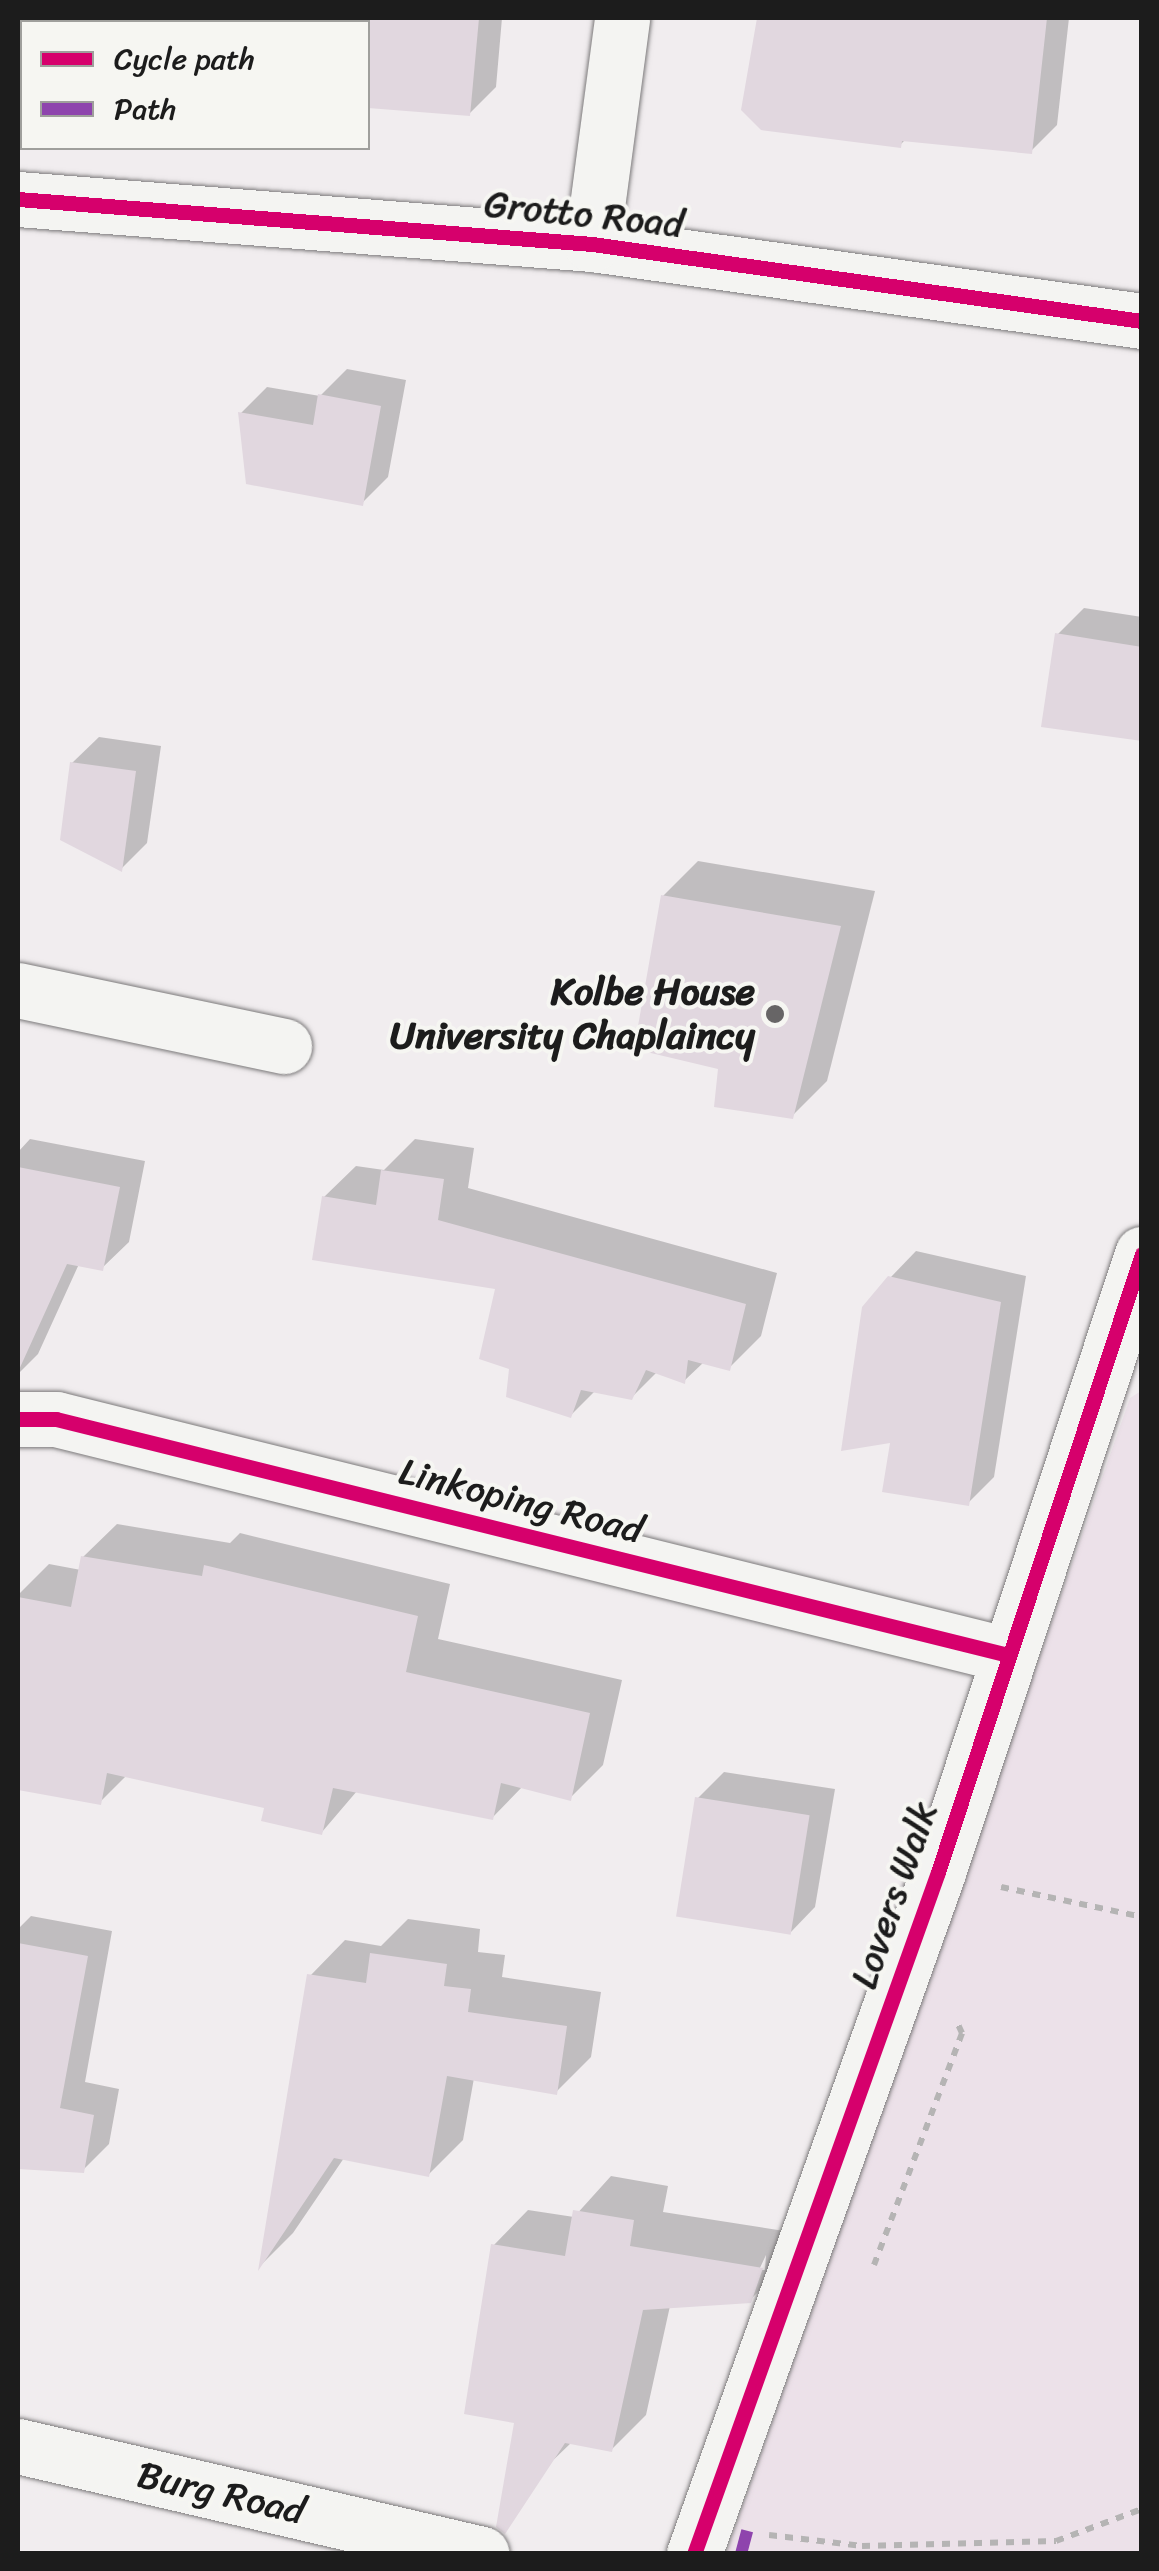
<!DOCTYPE html>
<html>
<head>
<meta charset="utf-8">
<style>
  body { margin:0 }
  #map { position:relative; width:1159px; height:2571px; overflow:hidden; background:#f1edef; font-family:Sriracha,sans-serif }
  div>[style] { position:absolute }
  .built>* { inset:0; background:#ece1e9 }
  .shadow>* { inset:0; background:#0003 }
  .building>* { inset:0; background:#e1d7df; transform-origin:0 0 }
  .path>* { height:6px; margin-top:-3px; transform-origin:0; background:repeating-linear-gradient(90deg,#b5b4b4 0 8px,transparent 0 16px) }
  .roads { filter:drop-shadow(0 0 2px #7c7a7b) drop-shadow(0 0 2px #7c7a7b) }
  .minor>* { height:55px; margin:-27.5px; padding:0 27.5px; transform-origin:27.5px; border-radius:27.5px; background:#f4f4f2 }
  .quiet>* { height:12px; margin-top:-6px; transform-origin:0; background:repeating-linear-gradient(90deg,#8e44ad 0 25px,transparent 0 37px) }
  .cycleway>* { height:15px; margin:-7.5px; padding:0 7.5px; transform-origin:7.5px; border-radius:7.5px; background:#d6006c }
  .dots>* { width:28px; height:28px; translate:-50% -50%; box-sizing:border-box; border:5px solid #f6f6f2; border-radius:50% }
  span { translate:-50% -50%; white-space:nowrap; text-align:center; line-height:1.15; -webkit-text-stroke:8px #f6f6f2; paint-order:stroke }
  .street-label { font-size:38px; color:#1c1c1c }
  .poi-label { font-size:38px; color:#1c1c1c; font-weight:700 }
  .right { translate:-100% -50%; text-align:right }
  .frame { position:absolute; inset:0; border:20px solid #1c1c1c; pointer-events:none }
  .legend { position:absolute; left:20px; top:20px; width:350px; height:130px; box-sizing:border-box; background:#f6f6f2; border:2px solid #9f9f9c; margin:0; padding:12px 18px; list-style:none; font-size:30px; color:#1c1c1c }
  .legend li { display:flex; align-items:center; gap:20px; height:50px }
  .legend b { width:50px; border:2px solid #9f9f9c }
</style>
</head>
<body>
<div id="map">
  <div class="built">
    <div style="clip-path:polygon(1141px 1391px,1141px 2553px,726px 2554px,1130px 1398px)"></div>
  </div>
  <div class="shadow">
    <div style="clip-path:polygon(337px 18px,502px 18px,496px 87px,469px 114px,368px 106px,368px 22px,337px 22px)"></div>
    <div style="clip-path:polygon(760px 18px,1069px 18px,1057px 125px,1031px 151px,906px 139px,900px 145px,744px 109px)"></div>
    <div style="clip-path:polygon(347px 369px,406px 380px,388px 477px,362px 503px,241px 413px,267px 387px,320px 396px)"></div>
    <div style="clip-path:polygon(1084px 608px,1142px 617px,1142px 738px,1058px 634px)"></div>
    <div style="clip-path:polygon(99px 737px,161px 746px,147px 843px,121px 869px,72px 763px)"></div>
    <div style="clip-path:polygon(698px 861px,875px 891px,827px 1081px,792px 1116px,721px 1067px,663px 896px)"></div>
    <div style="clip-path:polygon(30px 1139px,145px 1161px,129px 1242px,102px 1268px,79px 1264px,38px 1354px,18px 1374px,18px 1152px)"></div>
    <div style="clip-path:polygon(415px 1139px,474px 1148px,468px 1188px,777px 1273px,761px 1336px,729px 1368px,704px 1362px,684px 1381px,657px 1372px,631px 1398px,595px 1391px,571px 1415px,512px 1367px,498px 1287px,324px 1197px,356px 1166px,384px 1170px)"></div>
    <div style="clip-path:polygon(916px 1251px,1026px 1276px,994px 1477px,968px 1503px,893px 1440px,890px 1278px)"></div>
    <div style="clip-path:polygon(117px 1524px,230px 1543px,240px 1533px,450px 1584px,438px 1639px,622px 1680px,603px 1765px,570px 1798px,523px 1786px,492px 1818px,357px 1791px,322px 1832px,267px 1806px,127px 1775px,100px 1802px,18px 1788px,18px 1595px,49px 1564px,81px 1570px,83px 1557px)"></div>
    <div style="clip-path:polygon(724px 1772px,835px 1789px,815px 1907px,789px 1934px,698px 1798px)"></div>
    <div style="clip-path:polygon(31px 1916px,112px 1931px,85px 2082px,119px 2089px,109px 2144px,83px 2170px,18px 2159px,18px 1929px)"></div>
    <div style="clip-path:polygon(408px 1919px,480px 1929px,478px 1952px,505px 1955px,502px 1977px,601px 1992px,591px 2057px,556px 2092px,474px 2078px,463px 2140px,428px 2175px,344px 2158px,293px 2233px,262px 2264px,310px 1976px,345px 1940px,381px 1946px)"></div>
    <div style="clip-path:polygon(evenodd,611px 2176px,668px 2186px,663px 2212px,797px 2233px,785px 2265px,749px 2301px,670px 2306px,646px 2415px,611px 2450px,572px 2442px,545px 2468px,517px 2421px,493px 2246px,528px 2210px,574px 2217px,611px 2176px,766px 2255px,765px 2270px,759px 2270px,766px 2255px)"></div>
  </div>
  <div class="building">
    <div style="clip-path:polygon(368px 18px,479px 18px,470px 116px,368px 108px)"></div>
    <div style="clip-path:polygon(757px 18px,1047px 18px,1032px 154px,902px 141px,901px 148px,761px 130px,741px 110px)"></div>
    <div style="clip-path:polygon(318px 394px,381px 406px,363px 506px,246px 484px,238px 412px,313px 425px)"></div>
    <div style="clip-path:polygon(1055px 633px,1142px 647px,1142px 741px,1041px 727px)"></div>
    <div style="clip-path:polygon(70px 762px,136px 771px,122px 872px,60px 840px)"></div>
    <div style="clip-path:polygon(661px 895px,841px 926px,793px 1119px,714px 1107px,718px 1069px,634px 1049px)"></div>
    <div style="clip-path:polygon(18px 1167px,120px 1187px,103px 1271px,67px 1264px,18px 1372px)"></div>
    <div style="clip-path:polygon(381px 1170px,444px 1179px,438px 1220px,746px 1304px,730px 1371px,688px 1360px,685px 1384px,646px 1370px,632px 1400px,581px 1390px,571px 1418px,506px 1397px,509px 1369px,479px 1359px,495px 1289px,312px 1260px,322px 1196px,376px 1205px)"></div>
    <div style="clip-path:polygon(888px 1276px,1001px 1302px,969px 1506px,882px 1492px,890px 1443px,841px 1451px,862px 1307px)"></div>
    <div style="clip-path:polygon(81px 1556px,202px 1576px,204px 1565px,418px 1616px,406px 1672px,590px 1713px,571px 1801px,501px 1783px,493px 1820px,333px 1788px,322px 1835px,261px 1821px,264px 1808px,107px 1773px,101px 1805px,18px 1790px,18px 1597px,71px 1607px)"></div>
    <div style="left:695px;top:1797px;width:116px;height:121px;rotate:9deg"></div>
    <div style="clip-path:polygon(18px 1943px,88px 1956px,60px 2108px,94px 2115px,84px 2173px,18px 2169px)"></div>
    <div style="clip-path:polygon(370px 1953px,447px 1964px,444px 1986px,471px 1989px,468px 2012px,567px 2026px,557px 2095px,447px 2076px,429px 2177px,334px 2158px,258px 2271px,307px 1974px,366px 1983px)"></div>
    <div style="clip-path:polygon(573px 2210px,634px 2220px,630px 2246px,763px 2268px,751px 2303px,643px 2310px,612px 2452px,565px 2443px,505px 2534px,496px 2527px,514px 2423px,464px 2414px,491px 2244px,565px 2256px)"></div>
  </div>
  <div class="path">
    <div style="left:1001px;top:1887px;width:144px;rotate:12deg"></div>
    <div style="left:874px;top:2265px;width:248px;rotate:-69.2deg"></div>
    <div style="left:962px;top:2033px;width:14px;rotate:-115deg"></div>
    <div style="left:769px;top:2535px;width:94px;rotate:6.7deg"></div>
    <div style="left:862px;top:2546px;width:194px;rotate:-1.5deg"></div>
    <div style="left:1056px;top:2541px;width:92px;rotate:-20.4deg"></div>
  </div>
  <div class="roads">
    <div class="minor">
      <div style="left:18px;top:199px;width:576px;rotate:4.48deg"></div>
      <div style="left:592px;top:244px;width:555px;rotate:7.97deg"></div>
      <div style="left:592px;top:244px;width:228px;rotate:-82.4deg"></div>
      <div style="left:18px;top:990px;width:272px;rotate:11.9deg"></div>
      <div style="left:18px;top:1419px;width:38px"></div>
      <div style="left:56px;top:1419px;width:981px;rotate:13.92deg"></div>
      <div style="left:18px;top:2446px;width:476px;rotate:13.1deg"></div>
      <div style="left:694px;top:2554px;width:724px;rotate:-70.31deg"></div>
      <div style="left:938px;top:1872px;width:651px;rotate:-71.73deg"></div>
    </div>
  </div>
  <div class="quiet">
    <div style="left:741px;top:2554px;width:24px;rotate:-75deg"></div>
  </div>
  <div class="cycleway">
    <div style="left:18px;top:199px;width:576px;rotate:4.48deg"></div>
    <div style="left:592px;top:244px;width:555px;rotate:7.97deg"></div>
    <div style="left:18px;top:1419px;width:38px"></div>
    <div style="left:56px;top:1419px;width:981px;rotate:13.92deg"></div>
    <div style="left:694px;top:2554px;width:724px;rotate:-70.31deg"></div>
    <div style="left:938px;top:1872px;width:651px;rotate:-71.73deg"></div>
  </div>
  <div class="dots">
    <div style="left:775px;top:1014px;background:#676566"></div>
  </div>
  <div class="street-label">
    <span style="left:584px;top:214px;rotate:6deg">Grotto Road</span>
    <span style="left:521px;top:1501px;rotate:14deg">Linkoping Road</span>
    <span style="left:894px;top:1895px;rotate:-71deg">Lovers Walk</span>
    <span style="left:221px;top:2493px;rotate:13deg">Burg Road</span>
  </div>
  <div class="poi-label">
    <span class="right" style="left:755px;top:1014px">Kolbe House<br>University Chaplaincy</span>
  </div>
  <div class="frame"></div>
  <ul class="legend">
  <li><b style="height:12px;background:#d6006c"></b>Cycle path</li>
  <li><b style="height:12px;background:#8e44ad"></b>Path</li>
  </ul>
</div>
</body>
</html>
